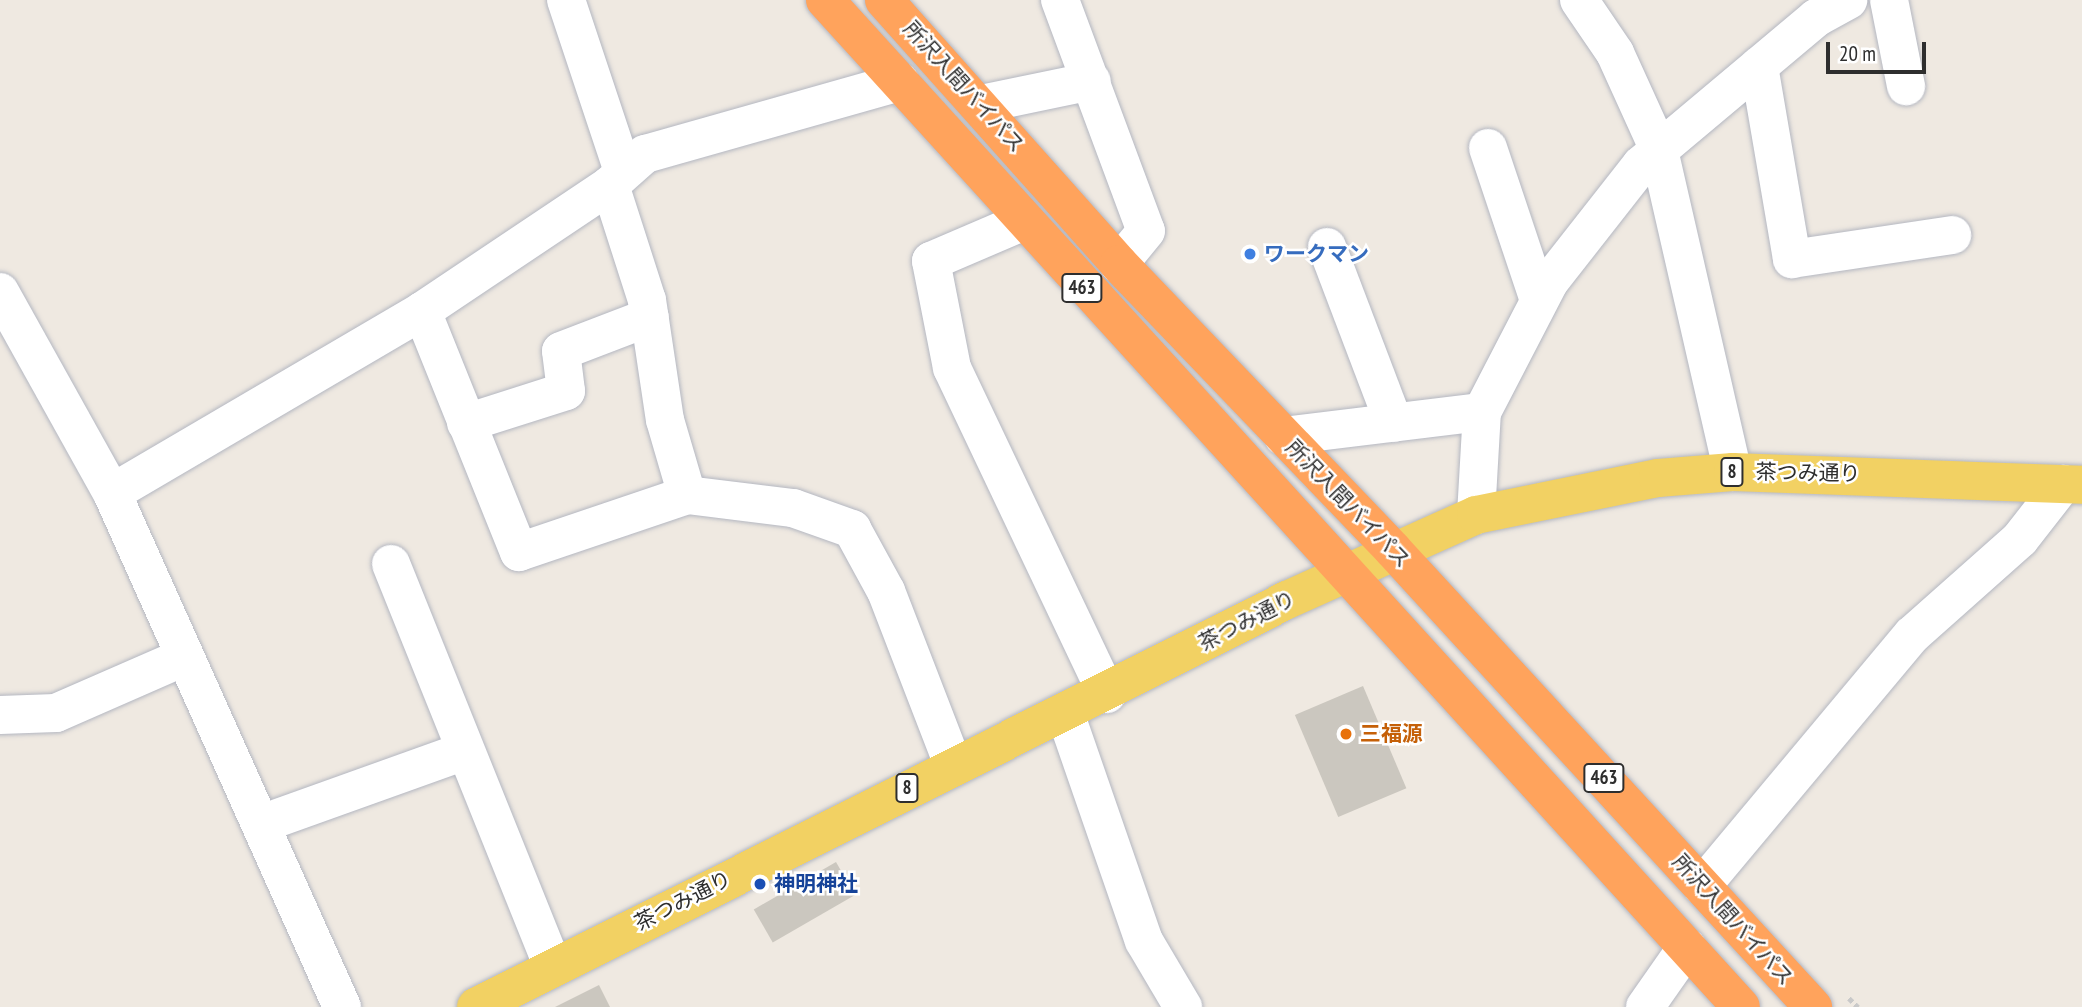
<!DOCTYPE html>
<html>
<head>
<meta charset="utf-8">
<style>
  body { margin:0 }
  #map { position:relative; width:2082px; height:1007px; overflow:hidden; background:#efe9e1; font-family:"PT Sans Narrow","Noto Sans JP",sans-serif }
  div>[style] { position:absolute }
  .building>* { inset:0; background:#cbc7bf; transform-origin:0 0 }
  .path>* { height:4.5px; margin-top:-2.25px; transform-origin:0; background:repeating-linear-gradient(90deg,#c9c9c9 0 5px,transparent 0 8.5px) }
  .roads { filter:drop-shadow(0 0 2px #b4b7c1) drop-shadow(0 0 2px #b4b7c1) }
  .minor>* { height:38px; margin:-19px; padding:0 19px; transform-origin:19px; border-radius:19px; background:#fff }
  .major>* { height:38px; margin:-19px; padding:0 19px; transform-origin:19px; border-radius:19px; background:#f2d163 }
  .highway>* { height:38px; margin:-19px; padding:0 19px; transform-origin:19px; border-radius:19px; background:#ffa35c }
  .dots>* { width:19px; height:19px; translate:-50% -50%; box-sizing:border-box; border:4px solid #fff; border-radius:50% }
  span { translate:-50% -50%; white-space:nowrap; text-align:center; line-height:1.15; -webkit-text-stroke:5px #fff; paint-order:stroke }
  .shield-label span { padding:2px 5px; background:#fff; border:2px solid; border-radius:5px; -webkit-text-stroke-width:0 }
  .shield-label { font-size:19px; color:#2e2e2e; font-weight:700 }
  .street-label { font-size:21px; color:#2e2e2e }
  .shop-label { font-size:21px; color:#366cbe; font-weight:700 }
  .left { translate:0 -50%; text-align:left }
  .food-label { font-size:21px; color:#c56008; font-weight:700 }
  .transit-label { font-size:21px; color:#164399; font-weight:700 }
  .scale { position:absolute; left:1826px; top:42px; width:100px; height:32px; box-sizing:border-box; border:4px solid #2e2e2e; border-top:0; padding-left:9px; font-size:21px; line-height:24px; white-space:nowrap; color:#2e2e2e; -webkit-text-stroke:5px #fff; paint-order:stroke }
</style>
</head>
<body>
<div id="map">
  <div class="building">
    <div style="left:1363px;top:686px;width:111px;height:74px;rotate:67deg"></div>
    <div style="left:836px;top:862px;width:38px;height:95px;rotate:60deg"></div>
    <div style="clip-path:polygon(599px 985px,610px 1007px,555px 1007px)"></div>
  </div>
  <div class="path">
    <div style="left:1849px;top:998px;width:13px;rotate:45deg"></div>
  </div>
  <div class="roads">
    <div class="minor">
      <div style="left:566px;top:0;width:180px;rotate:71.6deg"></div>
      <div style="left:1060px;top:0;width:246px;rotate:69.6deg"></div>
      <div style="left:1146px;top:231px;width:43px;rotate:129.3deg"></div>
      <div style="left:1579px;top:0;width:64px;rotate:55.8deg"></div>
      <div style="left:1615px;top:53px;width:107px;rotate:65.6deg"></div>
      <div style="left:1659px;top:150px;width:330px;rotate:77.1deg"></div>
      <div style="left:1889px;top:0;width:88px;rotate:78.8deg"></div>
      <div style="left:1759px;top:66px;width:196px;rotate:80.3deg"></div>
      <div style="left:1792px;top:259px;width:162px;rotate:-8.5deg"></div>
      <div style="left:981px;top:104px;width:113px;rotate:-11.7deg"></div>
      <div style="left:1488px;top:148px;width:160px;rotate:71.5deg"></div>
      <div style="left:610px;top:185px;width:121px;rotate:72.2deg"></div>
      <div style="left:647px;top:300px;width:121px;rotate:81.5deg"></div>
      <div style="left:665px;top:420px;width:78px;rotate:73.7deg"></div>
      <div style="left:1022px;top:222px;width:99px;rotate:156.8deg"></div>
      <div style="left:931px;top:261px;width:109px;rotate:78.9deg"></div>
      <div style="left:952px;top:368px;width:361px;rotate:64.6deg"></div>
      <div style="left:1327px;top:247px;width:188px;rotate:69.2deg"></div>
      <div style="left:0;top:292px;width:230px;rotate:60.9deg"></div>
      <div style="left:112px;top:493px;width:563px;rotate:65.89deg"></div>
      <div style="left:422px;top:311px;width:260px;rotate:68.1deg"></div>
      <div style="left:519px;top:552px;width:177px;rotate:-18.7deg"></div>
      <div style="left:687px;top:495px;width:107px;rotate:7deg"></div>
      <div style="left:793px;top:508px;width:63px;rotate:19.6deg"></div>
      <div style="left:852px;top:529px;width:71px;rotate:61.3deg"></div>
      <div style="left:886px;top:591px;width:186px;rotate:68.9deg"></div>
      <div style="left:466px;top:423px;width:105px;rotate:-17.7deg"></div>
      <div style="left:566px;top:391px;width:40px;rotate:-97.1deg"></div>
      <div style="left:561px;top:351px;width:95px;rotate:-20.9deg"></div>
      <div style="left:1283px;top:436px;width:200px;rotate:-6.9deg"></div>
      <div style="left:112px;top:493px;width:359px;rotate:-30.4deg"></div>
      <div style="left:422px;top:311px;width:226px;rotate:-33.8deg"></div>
      <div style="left:610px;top:185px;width:47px;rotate:-41.5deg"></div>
      <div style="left:645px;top:154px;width:265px;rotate:-15.8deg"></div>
      <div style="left:1476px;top:515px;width:103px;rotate:-86.7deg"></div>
      <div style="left:1482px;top:412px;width:148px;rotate:-62.6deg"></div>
      <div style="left:1550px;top:281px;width:147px;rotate:-51.9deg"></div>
      <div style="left:1641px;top:165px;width:229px;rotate:-40deg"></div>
      <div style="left:1816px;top:18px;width:37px;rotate:-29deg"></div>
      <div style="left:391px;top:564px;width:434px;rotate:68.1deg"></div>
      <div style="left:1065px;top:713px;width:241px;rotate:70.9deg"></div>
      <div style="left:1144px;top:941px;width:77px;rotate:59.4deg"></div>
      <div style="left:0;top:715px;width:56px;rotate:-2deg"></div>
      <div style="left:56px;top:713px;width:137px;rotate:-23.6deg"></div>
      <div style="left:261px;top:824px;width:217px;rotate:-19.7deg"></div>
      <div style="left:1702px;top:886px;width:327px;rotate:-50.1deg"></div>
      <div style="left:1912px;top:635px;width:144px;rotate:-41.6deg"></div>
      <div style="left:2020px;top:539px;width:70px;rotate:-52deg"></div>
      <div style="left:1645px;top:1007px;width:73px;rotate:-55deg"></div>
    </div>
    <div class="major">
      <div style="left:476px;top:1007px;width:907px;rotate:-26.65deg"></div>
      <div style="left:1287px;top:600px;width:207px;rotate:-24.2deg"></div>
      <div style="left:1476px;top:515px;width:186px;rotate:-11.5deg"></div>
      <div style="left:1658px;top:478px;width:75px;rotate:-4.6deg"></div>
      <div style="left:1733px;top:472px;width:349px;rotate:2.1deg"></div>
    </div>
    <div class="highway">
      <div style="left:825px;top:0;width:1361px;rotate:47.71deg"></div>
      <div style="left:884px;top:0;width:353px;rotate:48.3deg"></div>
      <div style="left:1119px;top:264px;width:396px;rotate:46.2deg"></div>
      <div style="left:1393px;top:550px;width:621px;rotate:47.42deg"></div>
    </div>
  </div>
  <div class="dots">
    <div style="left:1250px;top:254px;background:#3f7fe0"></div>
    <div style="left:1346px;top:734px;background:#e8710a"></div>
    <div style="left:760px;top:884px;background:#1a4fb4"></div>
  </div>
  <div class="shield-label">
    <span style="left:1082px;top:288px">463</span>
    <span style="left:1732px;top:472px">8</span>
    <span style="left:1604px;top:778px">463</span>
    <span style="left:907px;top:788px">8</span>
  </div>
  <div class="street-label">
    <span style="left:964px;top:87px;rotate:48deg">所沢入間バイパス</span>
    <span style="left:1808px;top:473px;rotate:1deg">茶つみ通り</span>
    <span style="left:1348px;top:504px;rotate:46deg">所沢入間バイパス</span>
    <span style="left:1247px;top:621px;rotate:-27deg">茶つみ通り</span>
    <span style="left:683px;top:901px;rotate:-27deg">茶つみ通り</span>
    <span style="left:1733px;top:920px;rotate:48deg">所沢入間バイパス</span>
  </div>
  <div class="shop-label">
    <span class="left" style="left:1264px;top:254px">ワークマン</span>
  </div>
  <div class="food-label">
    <span class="left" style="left:1360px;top:734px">三福源</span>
  </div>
  <div class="transit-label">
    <span class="left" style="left:774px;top:884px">神明神社</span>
  </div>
  <div class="scale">20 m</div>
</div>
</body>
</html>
